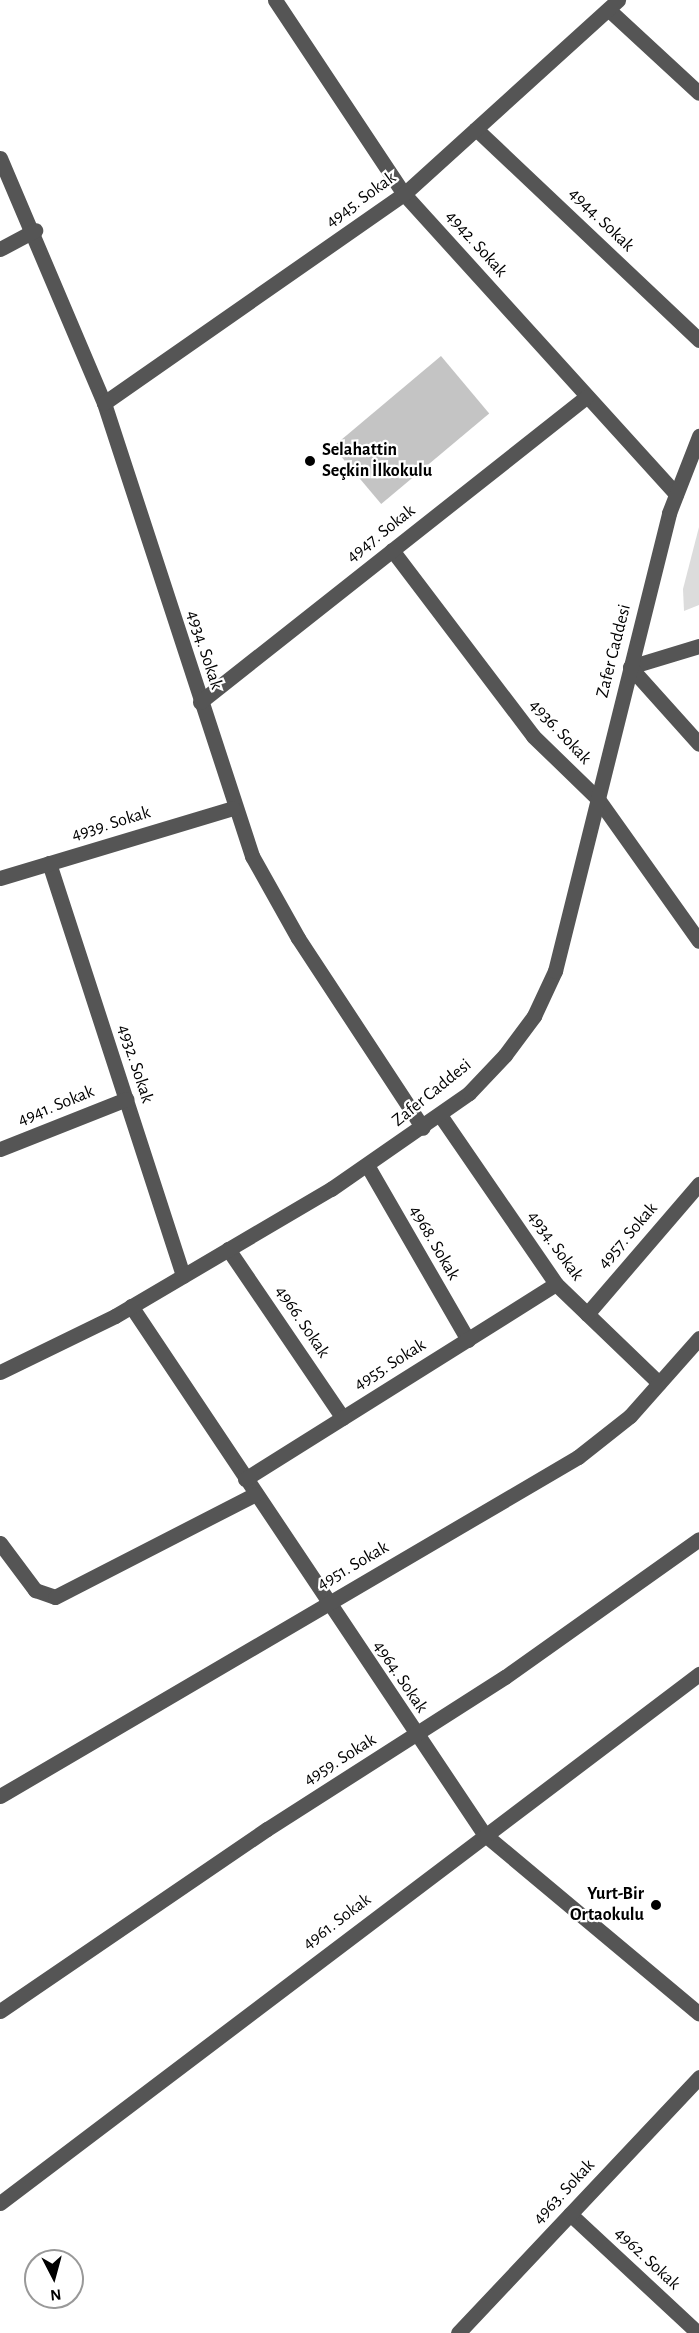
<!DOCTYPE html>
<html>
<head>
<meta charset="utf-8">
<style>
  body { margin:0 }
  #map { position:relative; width:699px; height:2333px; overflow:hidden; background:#fff; font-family:"Alegreya Sans",sans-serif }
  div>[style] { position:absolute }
  .green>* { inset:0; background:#dcdcdc }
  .building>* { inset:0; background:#c4c4c4; transform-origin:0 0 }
  .minor>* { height:15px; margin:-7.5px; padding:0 7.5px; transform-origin:7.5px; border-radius:7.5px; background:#555 }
  .dots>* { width:16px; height:16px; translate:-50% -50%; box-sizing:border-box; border:3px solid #fff; border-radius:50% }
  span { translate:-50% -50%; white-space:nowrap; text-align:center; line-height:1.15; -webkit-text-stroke:4.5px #fff; paint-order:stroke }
  .street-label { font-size:18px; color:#000 }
  .poi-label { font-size:18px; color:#000; font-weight:700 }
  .left { translate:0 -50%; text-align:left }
  .right { translate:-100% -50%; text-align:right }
  .north { position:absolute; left:24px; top:2249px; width:60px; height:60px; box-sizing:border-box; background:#fff; border:2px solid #999; border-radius:50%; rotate:174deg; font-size:16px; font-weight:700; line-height:24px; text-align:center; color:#000 }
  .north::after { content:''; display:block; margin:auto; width:21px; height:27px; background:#000; clip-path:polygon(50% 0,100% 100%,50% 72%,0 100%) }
</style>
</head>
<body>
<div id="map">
  <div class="green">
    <div style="clip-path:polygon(699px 527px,699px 605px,684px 611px,683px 589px)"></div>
  </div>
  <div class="building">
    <div style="left:441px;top:356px;width:75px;height:141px;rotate:50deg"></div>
  </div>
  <div class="minor">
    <div style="left:275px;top:0;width:233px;rotate:56.4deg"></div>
    <div style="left:404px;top:194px;width:405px;rotate:47.8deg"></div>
    <div style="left:609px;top:10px;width:122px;rotate:42.7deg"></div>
    <div style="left:476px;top:129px;width:307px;rotate:43.4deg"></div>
    <div style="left:0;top:158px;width:266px;rotate:67deg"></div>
    <div style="left:104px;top:403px;width:477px;rotate:71.9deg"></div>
    <div style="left:252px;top:856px;width:94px;rotate:60.7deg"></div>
    <div style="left:298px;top:938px;width:227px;rotate:56.7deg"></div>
    <div style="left:0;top:249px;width:40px;rotate:-28deg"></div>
    <div style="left:104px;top:403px;width:366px;rotate:-34.9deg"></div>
    <div style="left:404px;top:194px;width:289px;rotate:-42.2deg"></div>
    <div style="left:392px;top:550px;width:233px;rotate:52.8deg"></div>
    <div style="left:533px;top:736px;width:91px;rotate:44.1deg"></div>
    <div style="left:598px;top:799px;width:174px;rotate:54.6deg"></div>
    <div style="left:699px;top:646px;width:72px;rotate:163.1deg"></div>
    <div style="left:630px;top:667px;width:103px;rotate:48.1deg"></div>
    <div style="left:200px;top:702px;width:493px;rotate:-38.3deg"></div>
    <div style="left:49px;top:863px;width:434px;rotate:72deg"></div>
    <div style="left:0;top:878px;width:243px;rotate:-16.7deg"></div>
    <div style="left:440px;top:1115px;width:205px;rotate:55.5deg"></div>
    <div style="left:556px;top:1284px;width:143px;rotate:43.9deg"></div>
    <div style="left:0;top:1149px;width:136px;rotate:-21.6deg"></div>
    <div style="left:367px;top:1165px;width:202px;rotate:60deg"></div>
    <div style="left:228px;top:1249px;width:204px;rotate:55.8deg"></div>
    <div style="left:131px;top:1306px;width:635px;rotate:56.23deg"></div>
    <div style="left:484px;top:1834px;width:280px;rotate:39.9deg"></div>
    <div style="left:587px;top:1314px;width:172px;rotate:-49.3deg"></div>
    <div style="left:0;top:1372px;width:128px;rotate:-26deg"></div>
    <div style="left:115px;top:1316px;width:251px;rotate:-30.5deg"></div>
    <div style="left:331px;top:1189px;width:168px;rotate:-34.8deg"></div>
    <div style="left:469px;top:1093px;width:52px;rotate:-46.5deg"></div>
    <div style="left:505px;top:1055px;width:49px;rotate:-53.4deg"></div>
    <div style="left:534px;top:1016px;width:50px;rotate:-65deg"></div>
    <div style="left:555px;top:971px;width:472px;rotate:-76deg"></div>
    <div style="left:669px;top:513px;width:83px;rotate:-68.7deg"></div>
    <div style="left:245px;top:1479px;width:367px;rotate:-32.1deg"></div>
    <div style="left:0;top:1543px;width:59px;rotate:53.3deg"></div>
    <div style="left:35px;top:1590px;width:21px;rotate:19deg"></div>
    <div style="left:55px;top:1597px;width:225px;rotate:-27.2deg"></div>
    <div style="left:0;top:1796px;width:670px;rotate:-30.39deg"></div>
    <div style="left:578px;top:1457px;width:66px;rotate:-38.3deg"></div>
    <div style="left:630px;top:1416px;width:104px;rotate:-48.5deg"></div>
    <div style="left:0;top:2011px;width:323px;rotate:-34.3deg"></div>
    <div style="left:267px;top:1829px;width:282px;rotate:-32.6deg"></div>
    <div style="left:505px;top:1677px;width:238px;rotate:-35.4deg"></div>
    <div style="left:0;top:2203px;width:877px;rotate:-37.12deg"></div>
    <div style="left:570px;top:2214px;width:175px;rotate:42.9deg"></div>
    <div style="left:458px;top:2333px;width:352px;rotate:-46.7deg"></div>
  </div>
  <div class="dots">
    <div style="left:310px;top:461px;background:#000"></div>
    <div style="left:656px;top:1905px;background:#000"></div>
  </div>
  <div class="street-label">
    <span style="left:361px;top:200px;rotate:-36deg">4945. Sokak</span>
    <span style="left:601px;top:220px;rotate:44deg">4944. Sokak</span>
    <span style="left:476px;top:244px;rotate:48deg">4942. Sokak</span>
    <span style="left:381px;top:534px;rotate:-38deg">4947. Sokak</span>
    <span style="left:204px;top:650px;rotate:72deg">4934. Sokak</span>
    <span style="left:614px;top:651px;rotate:-76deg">Zafer Caddesi</span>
    <span style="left:560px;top:732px;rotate:47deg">4936. Sokak</span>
    <span style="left:111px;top:824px;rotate:-17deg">4939. Sokak</span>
    <span style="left:135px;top:1064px;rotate:72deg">4932. Sokak</span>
    <span style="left:432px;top:1093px;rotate:-39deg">Zafer Caddesi</span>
    <span style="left:56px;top:1106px;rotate:-22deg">4941. Sokak</span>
    <span style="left:628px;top:1236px;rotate:-49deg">4957. Sokak</span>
    <span style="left:434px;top:1243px;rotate:60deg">4968. Sokak</span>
    <span style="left:555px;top:1246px;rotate:54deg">4934. Sokak</span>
    <span style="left:302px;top:1322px;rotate:56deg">4966. Sokak</span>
    <span style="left:390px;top:1365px;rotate:-32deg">4955. Sokak</span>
    <span style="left:353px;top:1566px;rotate:-30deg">4951. Sokak</span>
    <span style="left:400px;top:1677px;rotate:56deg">4964. Sokak</span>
    <span style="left:340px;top:1760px;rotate:-32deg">4959. Sokak</span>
    <span style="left:337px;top:1922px;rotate:-37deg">4961. Sokak</span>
    <span style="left:564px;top:2192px;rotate:-47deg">4963. Sokak</span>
    <span style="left:647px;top:2259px;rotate:43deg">4962. Sokak</span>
  </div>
  <div class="poi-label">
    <span class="left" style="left:322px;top:461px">Selahattin<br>Seçkin İlkokulu</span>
    <span class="right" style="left:644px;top:1905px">Yurt-Bir<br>Ortaokulu</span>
  </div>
  <div class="north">N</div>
</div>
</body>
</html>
